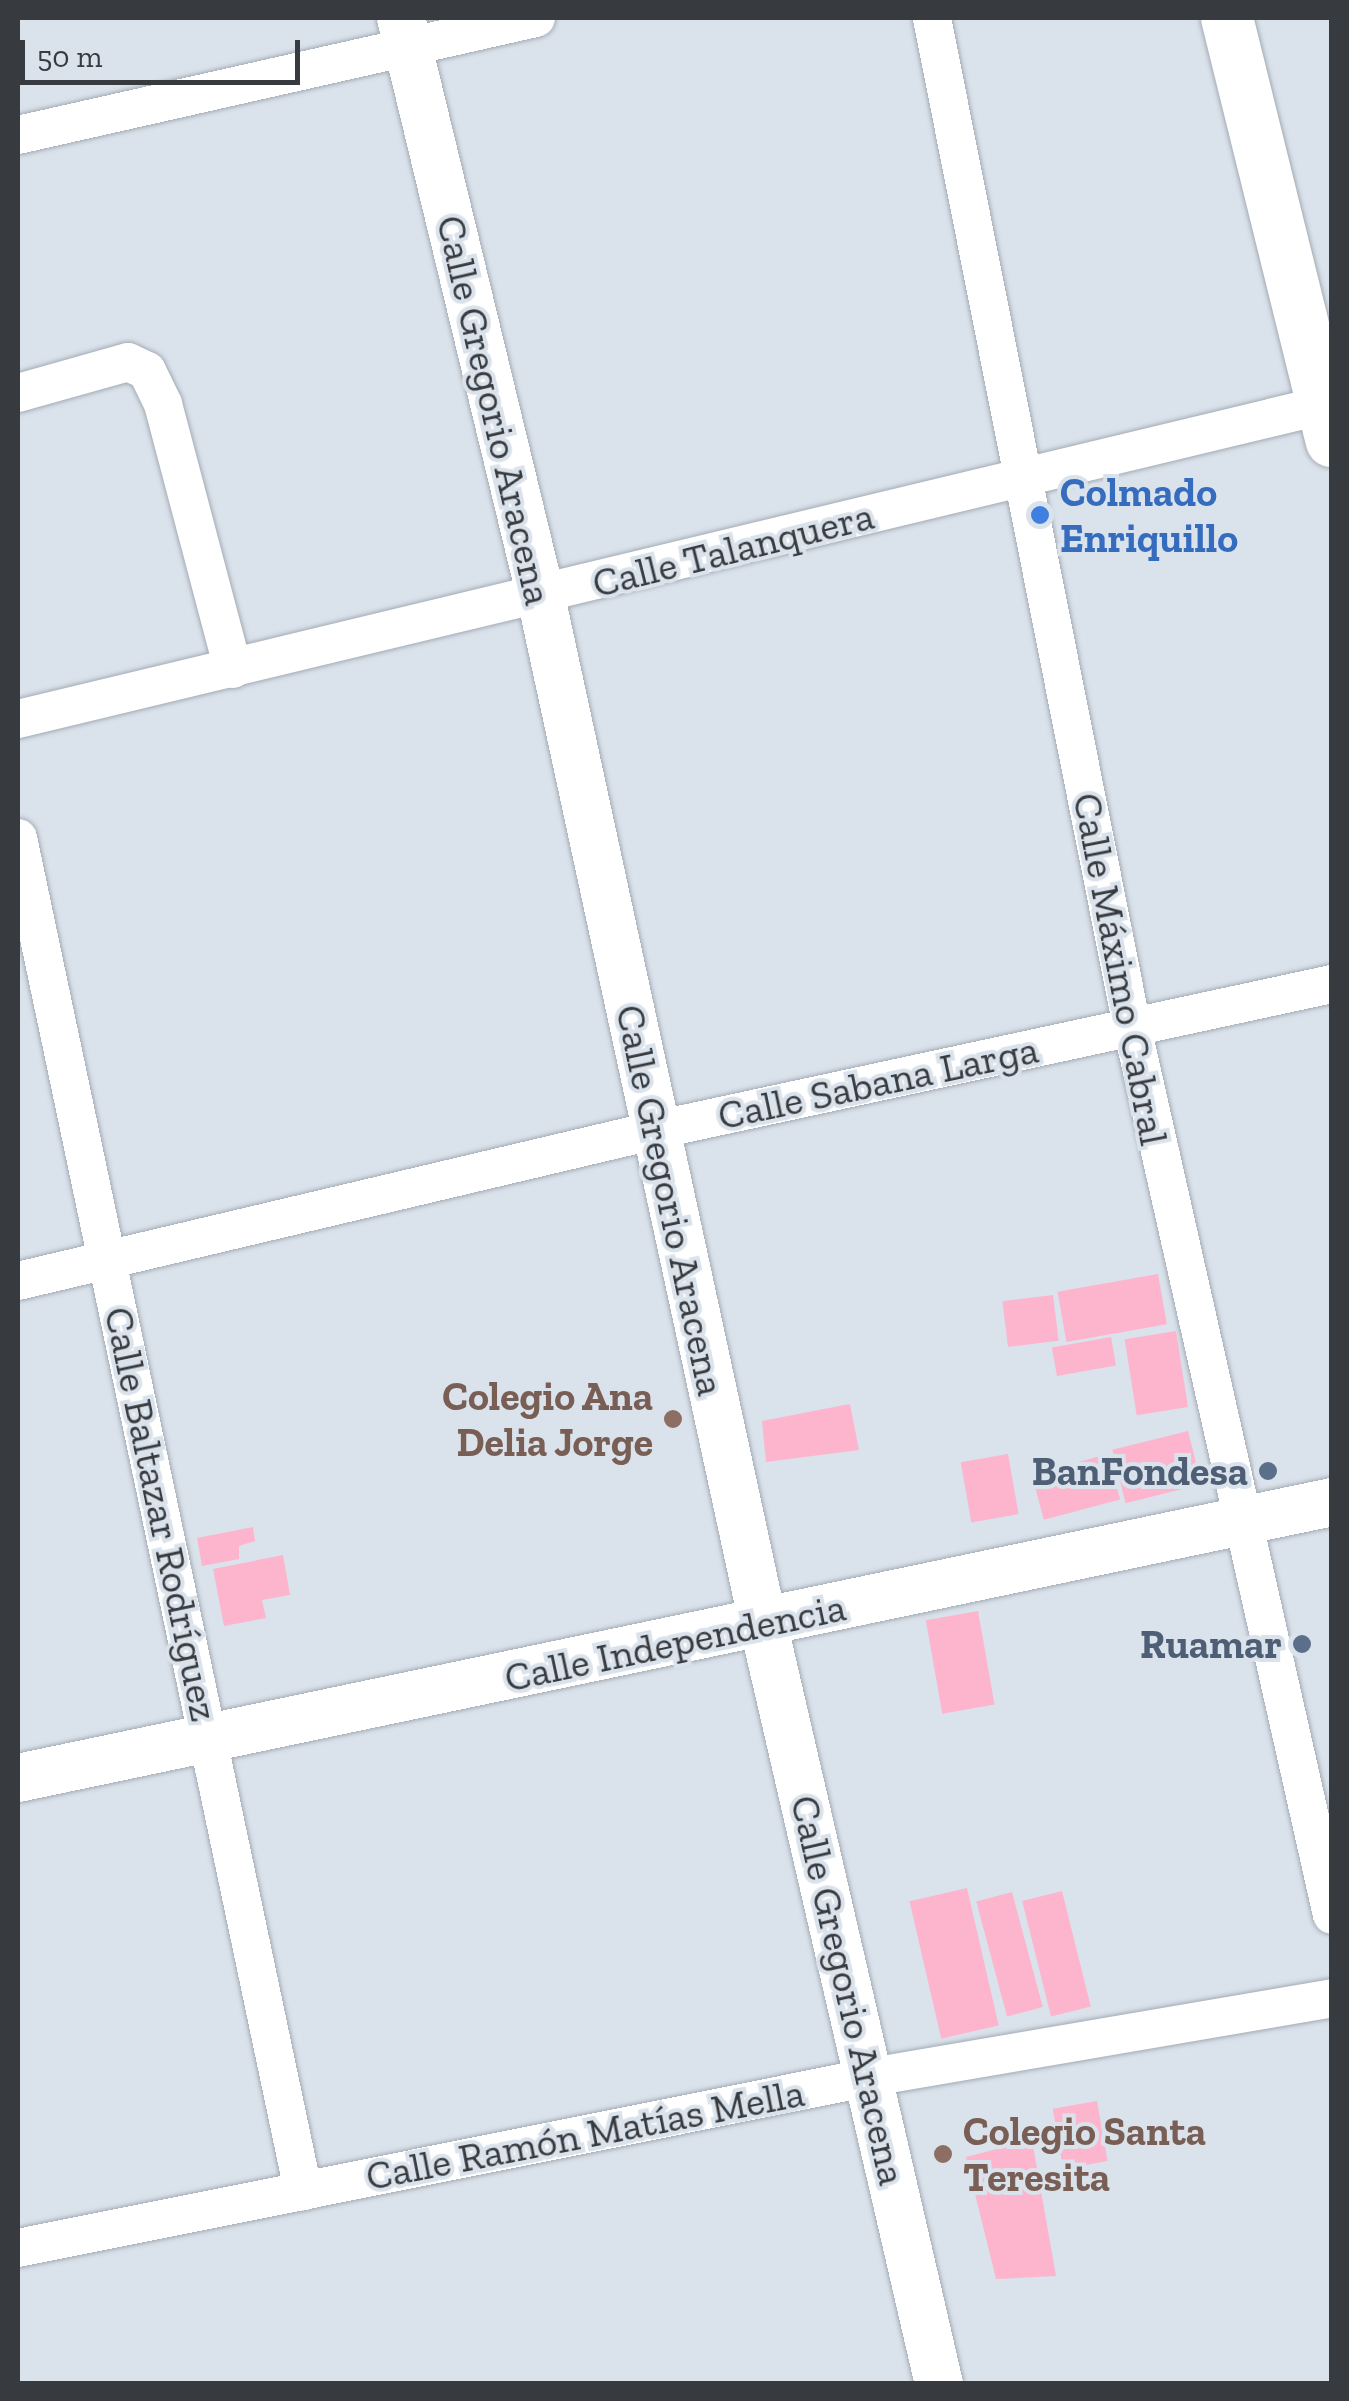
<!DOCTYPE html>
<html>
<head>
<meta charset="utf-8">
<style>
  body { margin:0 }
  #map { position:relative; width:1349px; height:2401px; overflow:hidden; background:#dae2eb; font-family:"Zilla Slab",serif }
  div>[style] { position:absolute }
  .building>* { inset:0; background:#fdb5cd; transform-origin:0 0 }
  .roads { filter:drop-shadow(0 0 2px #a3abb4) drop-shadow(0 0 2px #a3abb4) }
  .minor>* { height:38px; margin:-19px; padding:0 19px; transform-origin:19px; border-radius:19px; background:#fff }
  .tertiary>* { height:48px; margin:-24px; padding:0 24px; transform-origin:24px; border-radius:24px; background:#fff }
  .secondary>* { height:52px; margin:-26px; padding:0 26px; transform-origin:26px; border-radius:26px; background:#fff }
  .dots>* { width:28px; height:28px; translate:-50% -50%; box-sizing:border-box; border:5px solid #dae2eb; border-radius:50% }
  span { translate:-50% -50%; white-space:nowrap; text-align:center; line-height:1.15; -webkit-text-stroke:8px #dae2eb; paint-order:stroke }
  .street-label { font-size:40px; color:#373a3e }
  .shop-label { font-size:40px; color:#366cbe; font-weight:700 }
  .left { translate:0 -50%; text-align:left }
  .education-label { font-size:40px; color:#785e54; font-weight:700 }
  .right { translate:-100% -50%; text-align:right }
  .service-label { font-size:40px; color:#4e5e75; font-weight:700 }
  .frame { position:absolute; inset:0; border:20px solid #373a3e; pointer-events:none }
  .scale { position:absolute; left:20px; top:40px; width:280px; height:45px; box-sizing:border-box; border:5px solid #373a3e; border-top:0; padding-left:12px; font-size:30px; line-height:35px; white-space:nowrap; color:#373a3e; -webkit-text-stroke:8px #dae2eb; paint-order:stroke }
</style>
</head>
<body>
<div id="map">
  <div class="building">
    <div style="left:1158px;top:1274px;width:51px;height:102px;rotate:80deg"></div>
    <div style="left:1053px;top:1295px;width:46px;height:51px;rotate:83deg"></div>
    <div style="left:1176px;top:1331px;width:77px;height:52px;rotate:81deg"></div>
    <div style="left:1111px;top:1337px;width:29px;height:60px;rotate:80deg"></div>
    <div style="clip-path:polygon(850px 1404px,859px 1450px,766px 1462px,762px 1421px)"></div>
    <div style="left:1188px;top:1431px;width:55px;height:78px;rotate:76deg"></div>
    <div style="left:1008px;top:1454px;width:61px;height:48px;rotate:80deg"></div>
    <div style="left:1108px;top:1454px;width:47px;height:79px;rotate:75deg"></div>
    <div style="clip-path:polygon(253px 1527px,255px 1541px,239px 1546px,239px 1559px,202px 1566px,197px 1538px)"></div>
    <div style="clip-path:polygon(283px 1555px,290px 1595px,262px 1600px,266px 1618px,224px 1626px,213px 1569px)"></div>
    <div style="left:978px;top:1611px;width:95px;height:53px;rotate:80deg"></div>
    <div style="left:967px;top:1888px;width:141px;height:59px;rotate:77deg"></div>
    <div style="left:1062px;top:1891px;width:119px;height:41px;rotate:76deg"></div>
    <div style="left:1012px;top:1892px;width:119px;height:37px;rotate:75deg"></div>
    <div style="left:1097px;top:2101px;width:61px;height:45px;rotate:80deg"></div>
    <div style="clip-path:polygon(1032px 2140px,1056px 2276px,996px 2279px,966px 2157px)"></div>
  </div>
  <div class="roads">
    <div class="minor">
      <div style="left:932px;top:18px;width:1029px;rotate:78.79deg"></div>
      <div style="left:1132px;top:1027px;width:910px;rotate:77.31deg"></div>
      <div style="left:18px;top:135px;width:531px;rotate:-12.73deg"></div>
      <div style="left:18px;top:393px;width:114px;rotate:-15.7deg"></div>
      <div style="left:128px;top:362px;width:21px;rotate:25deg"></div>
      <div style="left:147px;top:371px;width:37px;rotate:64deg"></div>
      <div style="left:163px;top:404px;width:274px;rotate:75.2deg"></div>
      <div style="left:18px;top:719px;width:1351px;rotate:-13.52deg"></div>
      <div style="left:18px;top:838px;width:1383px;rotate:78.1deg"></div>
      <div style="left:18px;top:1281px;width:656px;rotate:-13.32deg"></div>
      <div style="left:656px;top:1130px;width:692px;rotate:-12.19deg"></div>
      <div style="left:18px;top:2248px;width:870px;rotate:-11.34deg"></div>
      <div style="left:871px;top:2077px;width:468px;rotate:-9.7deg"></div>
    </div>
    <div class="tertiary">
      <div style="left:401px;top:18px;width:596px;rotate:76.41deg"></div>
      <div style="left:541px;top:597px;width:1050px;rotate:77.79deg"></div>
      <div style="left:763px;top:1623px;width:781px;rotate:76.98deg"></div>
      <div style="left:18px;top:1778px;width:1343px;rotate:-11.86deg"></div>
    </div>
    <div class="secondary">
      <div style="left:1227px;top:18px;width:436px;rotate:76.1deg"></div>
    </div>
  </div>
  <div class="dots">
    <div style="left:1040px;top:515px;background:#3f7fe0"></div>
    <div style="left:673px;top:1419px;background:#8d6e63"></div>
    <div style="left:1268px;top:1471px;background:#5c6f8a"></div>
    <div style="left:1302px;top:1644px;background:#5c6f8a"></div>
    <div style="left:943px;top:2154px;background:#8d6e63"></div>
  </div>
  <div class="street-label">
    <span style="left:495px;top:410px;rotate:77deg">Calle Gregorio Aracena</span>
    <span style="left:733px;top:549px;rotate:-14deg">Calle Talanquera</span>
    <span style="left:1121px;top:969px;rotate:79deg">Calle Máximo Cabral</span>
    <span style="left:878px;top:1082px;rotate:-12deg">Calle Sabana Larga</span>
    <span style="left:671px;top:1200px;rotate:78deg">Calle Gregorio Aracena</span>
    <span style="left:162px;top:1514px;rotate:78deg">Calle Baltazar Rodríguez</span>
    <span style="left:675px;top:1642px;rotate:-12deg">Calle Independencia</span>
    <span style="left:849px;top:1990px;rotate:77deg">Calle Gregorio Aracena</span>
    <span style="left:585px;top:2134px;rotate:-11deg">Calle Ramón Matías Mella</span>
  </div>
  <div class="shop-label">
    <span class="left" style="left:1060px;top:515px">Colmado<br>Enriquillo</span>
  </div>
  <div class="education-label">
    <span class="right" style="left:653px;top:1419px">Colegio Ana<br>Delia Jorge</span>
    <span class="left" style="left:963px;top:2154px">Colegio Santa<br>Teresita</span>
  </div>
  <div class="service-label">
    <span class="right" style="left:1248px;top:1471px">BanFondesa</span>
    <span class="right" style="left:1282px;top:1644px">Ruamar</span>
  </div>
  <div class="frame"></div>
  <div class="scale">50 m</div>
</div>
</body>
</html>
